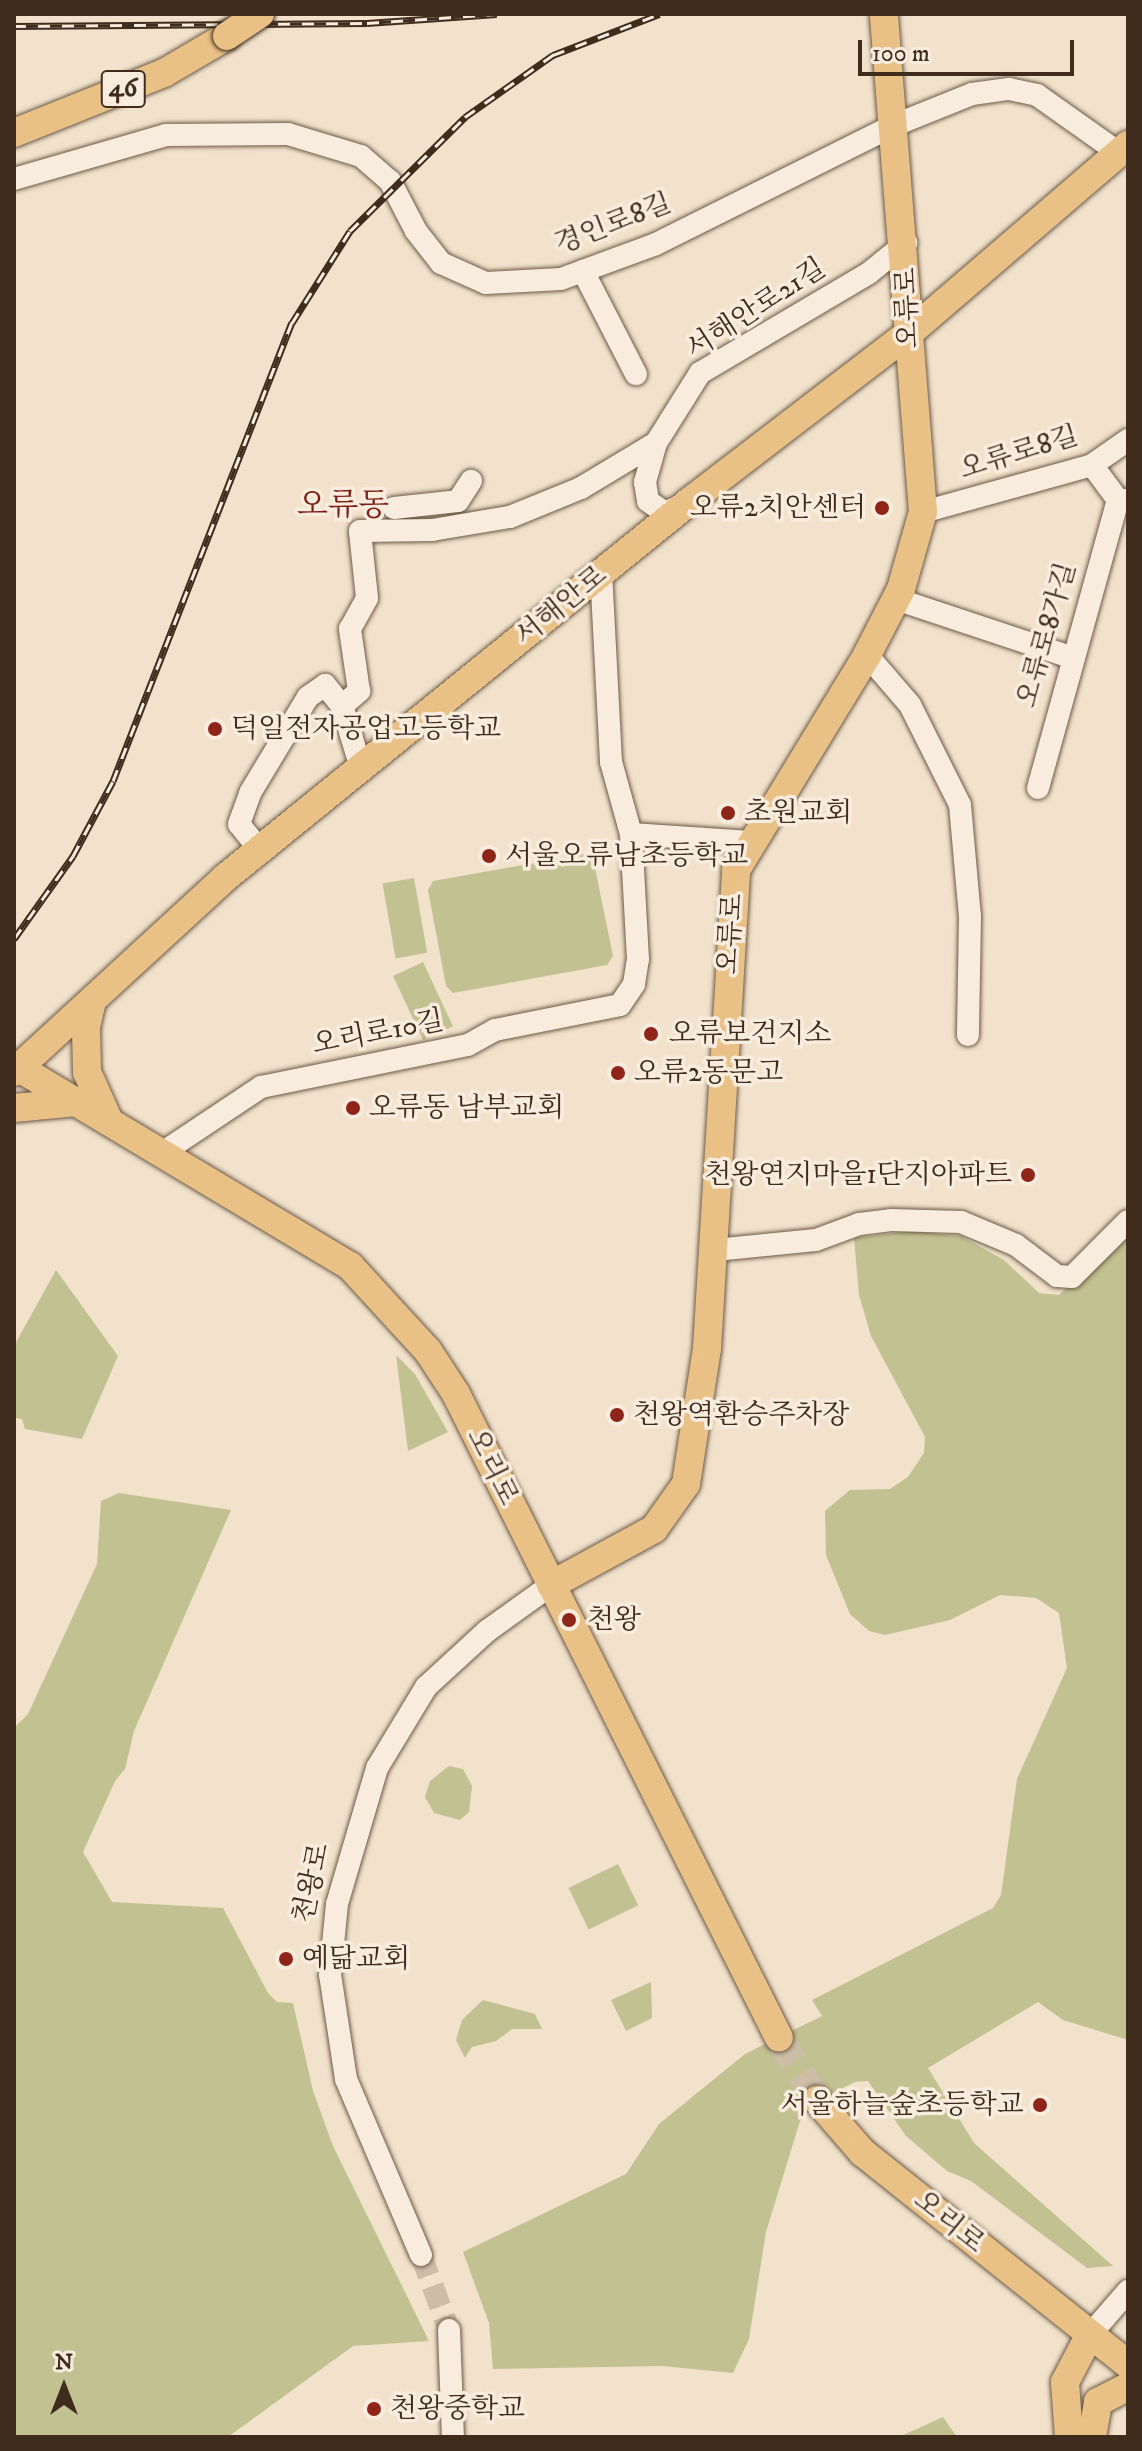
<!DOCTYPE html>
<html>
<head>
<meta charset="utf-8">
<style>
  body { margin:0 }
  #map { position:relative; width:1142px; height:2451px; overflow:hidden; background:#f2e2cb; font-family:"IM FELL DW Pica","Noto Serif KR",serif }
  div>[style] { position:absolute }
  .green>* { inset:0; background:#c2c192; transform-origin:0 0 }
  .minor-tunnel>* { height:22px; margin-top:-11px; transform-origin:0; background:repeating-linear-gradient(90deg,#cebea8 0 22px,transparent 0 33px) }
  .major-tunnel>* { height:28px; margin-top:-14px; transform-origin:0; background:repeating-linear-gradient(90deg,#cebea8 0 28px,transparent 0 42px) }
  .roads { filter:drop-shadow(0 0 2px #6c5a48) drop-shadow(0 0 2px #6c5a48) }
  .minor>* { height:22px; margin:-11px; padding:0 11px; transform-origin:11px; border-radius:11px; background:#f7ecdd }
  .major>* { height:28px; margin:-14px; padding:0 14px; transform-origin:14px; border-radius:14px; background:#e9c186 }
  .rail>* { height:7px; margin-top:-3.5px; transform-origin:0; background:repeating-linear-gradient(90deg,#f7ecdd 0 12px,#3f2c1d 0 24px); box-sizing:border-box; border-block:2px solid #3f2c1d }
  .bridges { filter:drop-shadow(0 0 2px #3f2c1d) drop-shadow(0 0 2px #3f2c1d) }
  .major-bridge>* { height:28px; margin:-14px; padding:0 14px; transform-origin:14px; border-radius:14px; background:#e9c186 }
  .dots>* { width:22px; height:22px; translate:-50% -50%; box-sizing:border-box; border:4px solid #f7ecdd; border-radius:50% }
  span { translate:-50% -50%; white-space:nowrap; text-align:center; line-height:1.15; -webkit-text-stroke:7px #f7ecdd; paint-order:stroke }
  .shield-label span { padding:2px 6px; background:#f7ecdd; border:2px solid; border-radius:6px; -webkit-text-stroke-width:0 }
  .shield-label { font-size:26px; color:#3f2c1d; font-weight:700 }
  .street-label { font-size:28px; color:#3f2c1d }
  .poi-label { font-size:28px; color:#3f2c1d }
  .right { translate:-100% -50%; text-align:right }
  .left { translate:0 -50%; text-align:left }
  .quarter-label { font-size:32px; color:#7a1f14 }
  .frame { position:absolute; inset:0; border:16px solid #3f2c1d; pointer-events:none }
  .north { position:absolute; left:24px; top:2347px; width:80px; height:80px; -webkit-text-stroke:6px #f7ecdd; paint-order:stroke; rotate:0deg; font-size:22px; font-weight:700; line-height:32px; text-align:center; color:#3f2c1d }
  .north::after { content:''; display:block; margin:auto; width:28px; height:36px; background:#3f2c1d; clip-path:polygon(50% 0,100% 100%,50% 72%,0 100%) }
  .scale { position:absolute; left:858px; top:40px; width:216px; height:36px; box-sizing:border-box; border:4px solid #3f2c1d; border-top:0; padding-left:10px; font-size:24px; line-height:28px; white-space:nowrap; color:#3f2c1d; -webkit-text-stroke:6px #f7ecdd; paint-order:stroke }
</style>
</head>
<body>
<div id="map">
  <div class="green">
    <div style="clip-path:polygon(585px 854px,593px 858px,613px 956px,607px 965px,453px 993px,446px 986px,428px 890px,433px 881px)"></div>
    <div style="left:414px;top:878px;width:76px;height:32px;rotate:80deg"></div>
    <div style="left:423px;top:962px;width:71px;height:33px;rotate:65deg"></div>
    <div style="clip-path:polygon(1128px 1227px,1128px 2040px,1063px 2020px,1038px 2002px,928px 2068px,974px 2143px,1113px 2266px,1087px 2268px,971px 2181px,947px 2171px,906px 2136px,868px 2081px,855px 2082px,816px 2101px,800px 2121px,766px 2232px,749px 2339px,733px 2373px,662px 2366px,493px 2369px,489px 2323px,463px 2252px,626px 2174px,659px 2124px,745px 2054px,822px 2016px,812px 2000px,993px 1908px,1001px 1895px,1017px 1779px,1067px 1668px,1059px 1613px,1036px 1598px,1000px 1595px,950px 1620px,885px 1635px,869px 1631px,850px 1614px,826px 1555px,825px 1511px,850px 1490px,890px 1489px,908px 1477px,924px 1453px,925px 1437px,871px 1336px,859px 1295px,854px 1238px,909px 1231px,961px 1236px,1004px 1260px,1039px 1293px,1059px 1295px)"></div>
    <div style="clip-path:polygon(56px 1270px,118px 1356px,82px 1439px,25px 1429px,22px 1419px,14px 1418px,14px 1346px)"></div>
    <div style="clip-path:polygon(396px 1355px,415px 1374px,448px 1432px,408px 1451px)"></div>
    <div style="clip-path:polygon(119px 1493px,231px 1510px,134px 1731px,125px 1769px,115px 1781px,83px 1852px,112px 1902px,223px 1908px,268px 1993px,277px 2002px,293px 2003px,313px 2091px,333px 2146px,429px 2341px,353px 2346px,228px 2437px,14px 2437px,14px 1728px,28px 1714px,97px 1564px,101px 1501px)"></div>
    <div style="clip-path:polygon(449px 1766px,463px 1769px,472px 1786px,469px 1812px,460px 1820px,434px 1813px,425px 1797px,430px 1781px)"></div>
    <div style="left:618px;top:1864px;width:46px;height:55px;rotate:64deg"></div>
    <div style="clip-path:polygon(651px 1982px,652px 2018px,626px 2031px,611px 2000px)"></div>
    <div style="clip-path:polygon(483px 2000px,535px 2014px,542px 2029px,512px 2029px,496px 2041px,472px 2047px,465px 2058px,456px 2040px,462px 2020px)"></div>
    <div style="clip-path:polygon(943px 2417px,957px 2437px,899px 2437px)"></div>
  </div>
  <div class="minor-tunnel">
    <div style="left:421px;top:2255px;width:80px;rotate:69.5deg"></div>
  </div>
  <div class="major-tunnel">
    <div style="left:779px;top:2038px;width:73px;rotate:58.5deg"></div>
  </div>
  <div class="roads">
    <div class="minor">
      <div style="left:14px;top:179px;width:158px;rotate:-16.1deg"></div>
      <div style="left:166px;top:135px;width:122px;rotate:-0.5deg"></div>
      <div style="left:288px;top:134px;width:76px;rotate:16.8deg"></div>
      <div style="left:361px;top:156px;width:38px;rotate:41deg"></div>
      <div style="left:390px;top:181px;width:56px;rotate:62.5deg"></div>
      <div style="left:416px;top:231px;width:41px;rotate:52deg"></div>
      <div style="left:441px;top:263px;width:49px;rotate:24deg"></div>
      <div style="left:486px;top:283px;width:75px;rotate:-3.1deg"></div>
      <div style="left:561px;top:279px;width:101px;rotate:-20.2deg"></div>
      <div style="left:656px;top:244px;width:267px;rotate:-26.5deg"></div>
      <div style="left:895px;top:125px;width:83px;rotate:-21.9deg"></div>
      <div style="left:972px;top:94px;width:37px;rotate:-8deg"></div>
      <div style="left:1009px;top:89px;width:29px;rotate:12deg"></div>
      <div style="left:1037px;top:95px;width:100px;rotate:35.3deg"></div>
      <div style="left:583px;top:271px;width:116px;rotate:62.8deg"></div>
      <div style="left:656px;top:443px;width:83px;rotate:-57.8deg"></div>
      <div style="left:700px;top:373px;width:196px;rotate:-30.6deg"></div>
      <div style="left:869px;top:273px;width:48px;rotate:-39deg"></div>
      <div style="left:1092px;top:465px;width:44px;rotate:53.4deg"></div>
      <div style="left:1118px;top:500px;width:10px"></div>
      <div style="left:394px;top:508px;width:64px;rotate:-6.2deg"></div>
      <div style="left:458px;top:501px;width:24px;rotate:-57deg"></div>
      <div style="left:923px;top:512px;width:175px;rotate:-15.5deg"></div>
      <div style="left:1092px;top:465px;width:44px;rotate:-34.8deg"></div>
      <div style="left:896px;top:599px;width:183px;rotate:18.4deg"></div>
      <div style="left:867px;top:655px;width:66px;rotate:49.3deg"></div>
      <div style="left:910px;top:705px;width:112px;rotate:63.4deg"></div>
      <div style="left:960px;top:805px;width:111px;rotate:84.9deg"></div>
      <div style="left:970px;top:916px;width:119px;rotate:91deg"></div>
      <div style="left:361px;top:768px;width:65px;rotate:-107deg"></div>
      <div style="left:342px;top:706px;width:23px;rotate:-41deg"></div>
      <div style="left:359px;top:691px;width:63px;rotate:-98.3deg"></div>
      <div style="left:350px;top:629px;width:35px;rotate:-61deg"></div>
      <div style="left:367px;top:598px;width:67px;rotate:-96deg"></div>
      <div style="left:360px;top:531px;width:72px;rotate:-0.8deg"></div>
      <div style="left:432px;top:530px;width:79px;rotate:-9.5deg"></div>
      <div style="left:510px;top:517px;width:77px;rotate:-22.2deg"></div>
      <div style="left:581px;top:488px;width:87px;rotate:-31deg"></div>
      <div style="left:656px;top:443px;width:41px;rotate:105.8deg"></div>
      <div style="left:645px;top:482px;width:19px;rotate:81deg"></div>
      <div style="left:648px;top:501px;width:21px;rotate:35deg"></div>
      <div style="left:665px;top:513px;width:21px;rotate:-25deg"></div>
      <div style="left:1038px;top:788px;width:299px;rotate:-74.5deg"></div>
      <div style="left:631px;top:834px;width:120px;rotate:3.8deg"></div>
      <div style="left:260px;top:850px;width:33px;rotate:-129deg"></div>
      <div style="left:239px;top:824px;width:33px;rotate:-70deg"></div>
      <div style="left:250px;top:793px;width:112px;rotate:-58.9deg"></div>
      <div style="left:308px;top:697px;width:21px;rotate:-35deg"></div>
      <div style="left:325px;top:685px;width:27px;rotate:51deg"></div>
      <div style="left:162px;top:1153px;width:119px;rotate:-33.7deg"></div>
      <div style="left:261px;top:1087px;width:211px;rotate:-11.5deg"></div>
      <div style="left:468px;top:1045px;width:31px;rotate:-29deg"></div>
      <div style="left:495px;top:1030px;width:127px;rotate:-11.3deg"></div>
      <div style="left:620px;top:1005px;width:25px;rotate:-56deg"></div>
      <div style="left:634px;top:984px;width:25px;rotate:-81deg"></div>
      <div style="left:638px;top:959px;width:125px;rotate:-93.2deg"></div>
      <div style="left:631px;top:834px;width:75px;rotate:-105.5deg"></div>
      <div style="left:611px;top:762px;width:189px;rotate:-93deg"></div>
      <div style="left:715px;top:1250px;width:101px;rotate:-5.7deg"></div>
      <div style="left:816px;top:1240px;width:46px;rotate:-20.4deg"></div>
      <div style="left:859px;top:1224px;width:32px;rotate:-7deg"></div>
      <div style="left:891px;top:1220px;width:70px;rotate:1.6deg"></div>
      <div style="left:961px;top:1222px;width:60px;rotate:22.7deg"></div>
      <div style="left:1016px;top:1245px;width:51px;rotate:37.1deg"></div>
      <div style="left:1057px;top:1276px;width:15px;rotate:4deg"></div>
      <div style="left:1072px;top:1277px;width:79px;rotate:-45deg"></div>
      <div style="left:421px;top:2255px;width:191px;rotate:-113.1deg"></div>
      <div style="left:346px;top:2079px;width:105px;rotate:-98.7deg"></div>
      <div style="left:330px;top:1975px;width:71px;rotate:-84.4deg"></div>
      <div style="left:337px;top:1904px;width:142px;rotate:-73.6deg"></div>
      <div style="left:377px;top:1768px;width:95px;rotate:-58.8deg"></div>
      <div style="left:426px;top:1687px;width:83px;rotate:-42.6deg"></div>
      <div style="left:487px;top:1631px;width:79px;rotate:-35.7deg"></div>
      <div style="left:449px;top:2330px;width:107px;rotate:87.9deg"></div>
      <div style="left:1089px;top:2336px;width:60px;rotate:-49.1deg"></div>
    </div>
    <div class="major">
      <div style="left:14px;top:133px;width:162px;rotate:-21.8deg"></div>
      <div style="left:164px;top:73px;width:73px;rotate:-30.4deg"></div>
      <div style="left:92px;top:1001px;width:27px;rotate:103deg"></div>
      <div style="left:86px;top:1027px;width:45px;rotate:88.7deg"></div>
      <div style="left:87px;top:1072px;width:54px;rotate:65.8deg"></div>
      <div style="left:14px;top:1065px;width:392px;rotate:30.9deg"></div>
      <div style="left:350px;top:1266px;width:115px;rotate:47.5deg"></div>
      <div style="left:428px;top:1351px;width:51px;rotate:56.9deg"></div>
      <div style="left:456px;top:1394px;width:720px;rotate:63.36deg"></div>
      <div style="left:14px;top:1072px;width:288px;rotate:-42.6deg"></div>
      <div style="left:226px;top:877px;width:597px;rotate:-39.02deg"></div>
      <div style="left:690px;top:501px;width:275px;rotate:-37.5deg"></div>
      <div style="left:908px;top:334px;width:290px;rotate:-40.7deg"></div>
      <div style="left:14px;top:1108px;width:63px;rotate:-5.4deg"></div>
      <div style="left:551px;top:1585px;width:117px;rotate:-28.5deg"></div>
      <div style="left:654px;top:1529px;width:55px;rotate:-54.6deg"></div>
      <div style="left:686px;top:1484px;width:138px;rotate:-81.2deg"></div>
      <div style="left:707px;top:1348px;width:479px;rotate:-86.5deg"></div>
      <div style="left:736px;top:870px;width:252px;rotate:-58.6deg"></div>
      <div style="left:867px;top:655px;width:74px;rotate:-62.7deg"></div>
      <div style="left:901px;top:589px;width:80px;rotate:-74.1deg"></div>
      <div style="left:923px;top:512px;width:500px;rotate:-94.5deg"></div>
      <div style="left:817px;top:2100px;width:69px;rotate:49.1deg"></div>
      <div style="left:862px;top:2152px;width:340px;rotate:38.6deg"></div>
      <div style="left:1069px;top:2437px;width:55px;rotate:-94.2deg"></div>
      <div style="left:1065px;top:2382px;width:52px;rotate:-62.4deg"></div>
      <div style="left:1092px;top:2437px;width:36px;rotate:-80deg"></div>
      <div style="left:1098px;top:2402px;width:34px;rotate:-27deg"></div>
    </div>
  </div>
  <div class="rail">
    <div style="left:14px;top:26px;width:353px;rotate:-0.5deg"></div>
    <div style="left:367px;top:23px;width:130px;rotate:-4deg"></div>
    <div style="left:14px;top:939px;width:102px;rotate:-54.6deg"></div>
    <div style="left:73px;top:856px;width:85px;rotate:-61.9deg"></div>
    <div style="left:113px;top:781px;width:492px;rotate:-68.7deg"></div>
    <div style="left:292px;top:323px;width:109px;rotate:-57.8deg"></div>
    <div style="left:350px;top:231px;width:162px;rotate:-44.7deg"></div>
    <div style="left:465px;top:117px;width:108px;rotate:-35.2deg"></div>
    <div style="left:553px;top:55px;width:114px;rotate:-21.1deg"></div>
  </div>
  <div class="bridges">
    <div class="major-bridge">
      <div style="left:227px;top:36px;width:40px;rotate:-34deg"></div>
    </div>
  </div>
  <div class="dots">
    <div style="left:882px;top:508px;background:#8f2418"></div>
    <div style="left:215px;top:729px;background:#8f2418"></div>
    <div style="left:728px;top:813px;background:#8f2418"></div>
    <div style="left:489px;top:856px;background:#8f2418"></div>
    <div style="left:651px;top:1034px;background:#8f2418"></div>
    <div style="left:618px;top:1073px;background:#8f2418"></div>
    <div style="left:353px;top:1108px;background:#8f2418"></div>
    <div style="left:1028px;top:1175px;background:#8f2418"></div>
    <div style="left:617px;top:1415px;background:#8f2418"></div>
    <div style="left:569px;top:1620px;background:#8f2418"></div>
    <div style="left:286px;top:1959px;background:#8f2418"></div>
    <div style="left:1040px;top:2105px;background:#8f2418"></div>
    <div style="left:374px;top:2409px;background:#8f2418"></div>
  </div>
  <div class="shield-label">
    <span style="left:123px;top:89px">46</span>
  </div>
  <div class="street-label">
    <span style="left:613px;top:224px;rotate:-21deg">경인로8길</span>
    <span style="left:908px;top:308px;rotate:-92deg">오류로</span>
    <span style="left:756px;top:309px;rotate:-33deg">서해안로21길</span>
    <span style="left:1019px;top:453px;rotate:-17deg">오류로8길</span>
    <span style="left:561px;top:606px;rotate:-39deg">서해안로</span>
    <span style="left:1047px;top:635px;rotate:-74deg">오류로8가길</span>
    <span style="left:731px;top:934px;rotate:-86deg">오류로</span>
    <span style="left:378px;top:1033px;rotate:-11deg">오리로10길</span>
    <span style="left:492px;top:1467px;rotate:64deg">오리로</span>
    <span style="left:312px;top:1883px;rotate:-78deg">천왕로</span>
    <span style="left:949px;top:2222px;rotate:39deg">오리로</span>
  </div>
  <div class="poi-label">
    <span class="right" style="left:866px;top:508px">오류2치안센터</span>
    <span class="left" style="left:231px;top:729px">덕일전자공업고등학교</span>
    <span class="left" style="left:744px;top:813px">초원교회</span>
    <span class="left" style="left:505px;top:856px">서울오류남초등학교</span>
    <span class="left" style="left:669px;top:1034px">오류보건지소</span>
    <span class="left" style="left:634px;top:1073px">오류2동문고</span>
    <span class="left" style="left:369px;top:1108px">오류동 남부교회</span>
    <span class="right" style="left:1012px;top:1175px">천왕연지마을1단지아파트</span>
    <span class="left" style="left:633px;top:1415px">천왕역환승주차장</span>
    <span class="left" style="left:587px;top:1620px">천왕</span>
    <span class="left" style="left:302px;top:1959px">예닮교회</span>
    <span class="right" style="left:1024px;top:2105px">서울하늘숲초등학교</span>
    <span class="left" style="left:390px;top:2409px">천왕중학교</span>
  </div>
  <div class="quarter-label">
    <span style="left:343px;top:506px">오류동</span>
  </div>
  <div class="frame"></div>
  <div class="north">N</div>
  <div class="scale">100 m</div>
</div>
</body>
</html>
